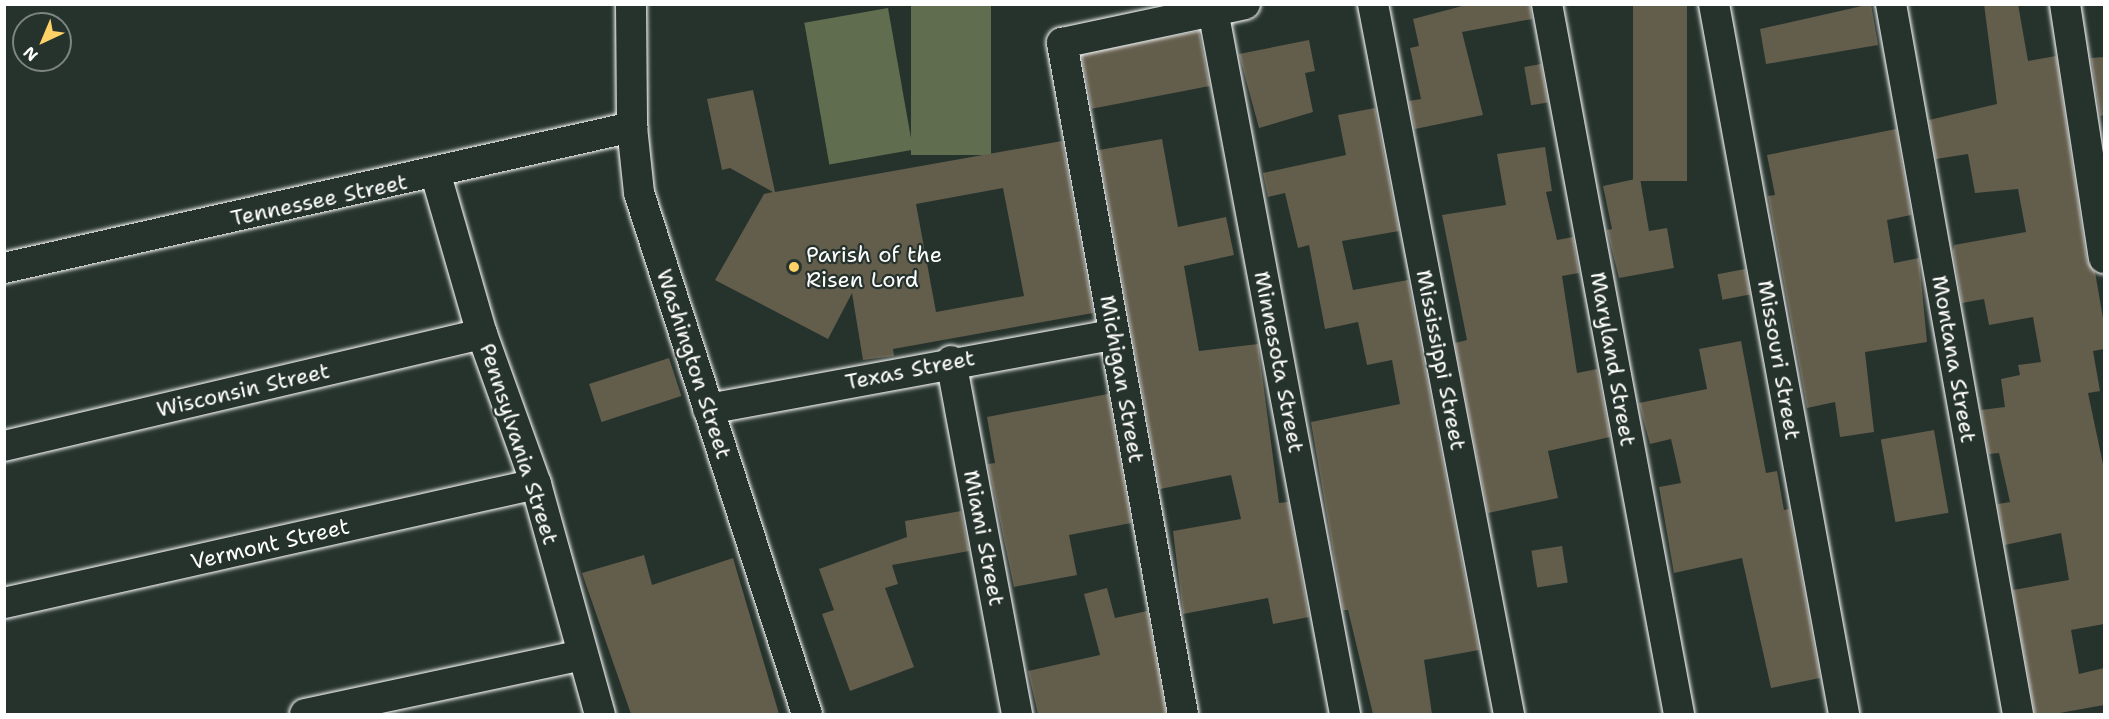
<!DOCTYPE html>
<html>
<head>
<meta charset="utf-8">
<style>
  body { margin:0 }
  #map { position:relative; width:2109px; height:719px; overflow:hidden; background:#26332d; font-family:"Shantell Sans",sans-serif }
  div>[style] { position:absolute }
  .green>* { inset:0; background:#606e4f; transform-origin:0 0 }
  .building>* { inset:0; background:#635d4c; transform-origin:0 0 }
  .roads { filter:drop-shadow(0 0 2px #fff) drop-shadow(0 0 2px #fff) }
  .street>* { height:30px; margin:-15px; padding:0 15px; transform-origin:15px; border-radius:15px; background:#26332d }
  .dots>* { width:16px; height:16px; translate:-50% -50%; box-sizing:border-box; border:3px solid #26332d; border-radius:50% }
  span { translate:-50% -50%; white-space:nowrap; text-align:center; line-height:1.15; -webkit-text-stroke:4.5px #26332d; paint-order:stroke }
  .street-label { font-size:22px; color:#fff }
  .poi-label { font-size:22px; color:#fff }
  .left { translate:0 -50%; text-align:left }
  .frame { position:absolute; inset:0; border:6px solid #fff; pointer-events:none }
  .north { position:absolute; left:12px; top:12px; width:60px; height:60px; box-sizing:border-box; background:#26332d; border:2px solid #7d8581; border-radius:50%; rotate:224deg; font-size:16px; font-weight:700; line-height:24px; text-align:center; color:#fff }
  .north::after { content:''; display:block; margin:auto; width:21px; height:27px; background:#ffd166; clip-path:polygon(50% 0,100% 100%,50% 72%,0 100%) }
</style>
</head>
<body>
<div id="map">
  <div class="green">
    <div style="left:911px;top:5px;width:80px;height:150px"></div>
    <div style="left:888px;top:8px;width:144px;height:85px;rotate:80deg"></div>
  </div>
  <div class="building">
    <div style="clip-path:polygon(1470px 4px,1530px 4px,1532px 19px,1462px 32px,1483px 115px,1415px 129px,1409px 101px,1421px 99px,1410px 48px,1419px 46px,1413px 19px)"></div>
    <div style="left:1633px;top:4px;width:54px;height:177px"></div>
    <div style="clip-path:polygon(1871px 4px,1878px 45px,1766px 64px,1760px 29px)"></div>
    <div style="clip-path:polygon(1984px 4px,2018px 4px,2028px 61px,2056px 56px,2087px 261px,2095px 272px,2104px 324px,2104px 349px,2093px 351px,2100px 391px,2088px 393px,2104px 469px,2104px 624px,2071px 630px,2079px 674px,2104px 668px,2104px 705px,2054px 714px,2035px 714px,2013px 590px,2069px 580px,2061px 533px,2005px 545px,1998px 504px,2010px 502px,1999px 453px,1989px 454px,1981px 410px,2005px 407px,2001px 379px,2020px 375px,2018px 365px,2041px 362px,2033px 317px,1989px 325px,1984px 299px,1962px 303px,1953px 251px,1954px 245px,2026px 232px,2018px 189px,1975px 193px,1968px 154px,1936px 159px,1929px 120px,1997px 104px)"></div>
    <div style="left:1199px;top:31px;width:56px;height:120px;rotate:79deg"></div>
    <div style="clip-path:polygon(1309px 40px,1315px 71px,1305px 73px,1313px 112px,1259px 128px,1239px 54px)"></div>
    <div style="clip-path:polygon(2104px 57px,2104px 115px,2100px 116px,2091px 58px)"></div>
    <div style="left:1541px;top:64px;width:39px;height:17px;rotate:80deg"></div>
    <div style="clip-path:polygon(evenodd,753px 90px,775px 192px,1062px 141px,1093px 313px,893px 349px,894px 356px,863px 360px,852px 293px,828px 339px,715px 280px,764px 194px,773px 192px,730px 168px,722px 170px,707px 99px,753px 90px,1003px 188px,1024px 296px,936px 312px,916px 204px,1003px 188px)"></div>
    <div style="clip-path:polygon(1375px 108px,1399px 231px,1342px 241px,1353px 290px,1408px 280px,1479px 650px,1424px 660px,1432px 714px,1373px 714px,1348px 610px,1343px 610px,1311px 422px,1400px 404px,1392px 360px,1367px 365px,1358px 322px,1325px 329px,1309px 245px,1298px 248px,1285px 193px,1268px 197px,1263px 173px,1346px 155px,1338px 115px)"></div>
    <div style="clip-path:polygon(1896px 129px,1911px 215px,1887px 220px,1894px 263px,1919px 258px,1927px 342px,1865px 352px,1874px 432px,1840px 437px,1835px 402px,1807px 408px,1768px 196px,1775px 195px,1767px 155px)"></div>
    <div style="clip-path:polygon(1162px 139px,1178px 227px,1226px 217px,1234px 255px,1184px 266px,1199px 351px,1258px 344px,1279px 503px,1288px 502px,1309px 617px,1273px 624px,1268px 598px,1183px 614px,1173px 531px,1241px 519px,1231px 475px,1160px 489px,1099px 150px)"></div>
    <div style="clip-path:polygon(1545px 147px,1552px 191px,1546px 192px,1557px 240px,1573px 237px,1579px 273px,1562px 276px,1577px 373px,1597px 369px,1610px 437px,1548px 451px,1558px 498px,1488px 513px,1455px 343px,1467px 340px,1442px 215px,1506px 205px,1497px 154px)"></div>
    <div style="clip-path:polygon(1640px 178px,1649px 231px,1667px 228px,1674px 268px,1619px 278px,1607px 230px,1612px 229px,1603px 186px)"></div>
    <div style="left:1745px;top:269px;width:26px;height:28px;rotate:79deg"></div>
    <div style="clip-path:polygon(1741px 341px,1766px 473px,1777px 471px,1784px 510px,1789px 509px,1820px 678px,1771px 688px,1742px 558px,1674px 573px,1659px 487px,1681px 483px,1671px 439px,1650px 444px,1639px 403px,1707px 389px,1699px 349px)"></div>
    <div style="left:669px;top:358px;width:40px;height:84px;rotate:72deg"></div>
    <div style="clip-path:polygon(1108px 394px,1131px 523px,1069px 535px,1077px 575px,1014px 587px,988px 464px,995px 463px,987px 417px)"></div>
    <div style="left:1934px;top:430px;width:84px;height:54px;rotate:80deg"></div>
    <div style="clip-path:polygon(961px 511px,969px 551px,892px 565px,898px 584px,885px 588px,914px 667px,850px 691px,822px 614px,834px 610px,819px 569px,907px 537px,905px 521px)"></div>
    <div style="left:1562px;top:546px;width:37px;height:31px;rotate:81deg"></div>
    <div style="clip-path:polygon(644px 555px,652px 585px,733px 558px,779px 714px,631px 714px,582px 573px)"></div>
    <div style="clip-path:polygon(1107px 588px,1115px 618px,1147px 611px,1166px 714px,1038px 714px,1028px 671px,1100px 655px,1084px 594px)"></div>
  </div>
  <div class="roads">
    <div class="street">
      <div style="left:631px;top:4px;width:123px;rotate:89.5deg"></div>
      <div style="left:632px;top:127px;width:66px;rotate:83.9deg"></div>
      <div style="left:639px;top:193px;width:547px;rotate:72.13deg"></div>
      <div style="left:1373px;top:4px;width:723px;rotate:79.16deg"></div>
      <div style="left:1547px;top:4px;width:722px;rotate:79.47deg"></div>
      <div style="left:1714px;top:4px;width:722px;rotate:79.62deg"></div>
      <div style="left:1891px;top:4px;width:721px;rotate:79.86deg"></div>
      <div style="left:2065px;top:4px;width:257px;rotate:81.3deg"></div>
      <div style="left:1213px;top:10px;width:716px;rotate:79.38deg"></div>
      <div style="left:436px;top:175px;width:166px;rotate:73.9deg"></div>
      <div style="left:482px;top:334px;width:159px;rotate:70.2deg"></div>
      <div style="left:536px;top:484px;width:239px;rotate:74.5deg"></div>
      <div style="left:4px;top:268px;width:644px;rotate:-12.65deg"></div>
      <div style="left:951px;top:361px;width:359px;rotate:79.4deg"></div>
      <div style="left:708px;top:409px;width:412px;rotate:-10.4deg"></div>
      <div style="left:4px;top:446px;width:491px;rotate:-13.2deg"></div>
      <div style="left:4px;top:603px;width:545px;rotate:-12.61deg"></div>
      <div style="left:305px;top:714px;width:283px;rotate:-12deg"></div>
      <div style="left:1183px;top:714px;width:682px;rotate:-100.22deg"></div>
      <div style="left:1062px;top:43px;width:187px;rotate:-12deg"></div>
    </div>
  </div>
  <div class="dots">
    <div style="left:794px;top:267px;background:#ffd166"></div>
  </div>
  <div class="street-label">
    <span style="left:319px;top:200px;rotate:-12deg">Tennessee Street</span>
    <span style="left:1613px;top:359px;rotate:80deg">Maryland Street</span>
    <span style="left:1954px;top:359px;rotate:80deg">Montana Street</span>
    <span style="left:1441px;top:360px;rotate:79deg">Mississippi Street</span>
    <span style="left:1779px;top:360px;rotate:80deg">Missouri Street</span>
    <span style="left:1279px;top:362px;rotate:79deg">Minnesota Street</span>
    <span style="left:694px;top:364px;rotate:72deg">Washington Street</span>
    <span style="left:910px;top:370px;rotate:-11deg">Texas Street</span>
    <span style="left:1122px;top:379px;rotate:80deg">Michigan Street</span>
    <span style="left:243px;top:390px;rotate:-13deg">Wisconsin Street</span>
    <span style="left:519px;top:444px;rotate:72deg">Pennsylvania Street</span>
    <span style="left:984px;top:538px;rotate:79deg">Miami Street</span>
    <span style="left:270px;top:544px;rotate:-13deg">Vermont Street</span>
  </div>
  <div class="poi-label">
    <span class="left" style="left:806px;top:267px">Parish of the<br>Risen Lord</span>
  </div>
  <div class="frame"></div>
  <div class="north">N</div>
</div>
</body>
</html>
